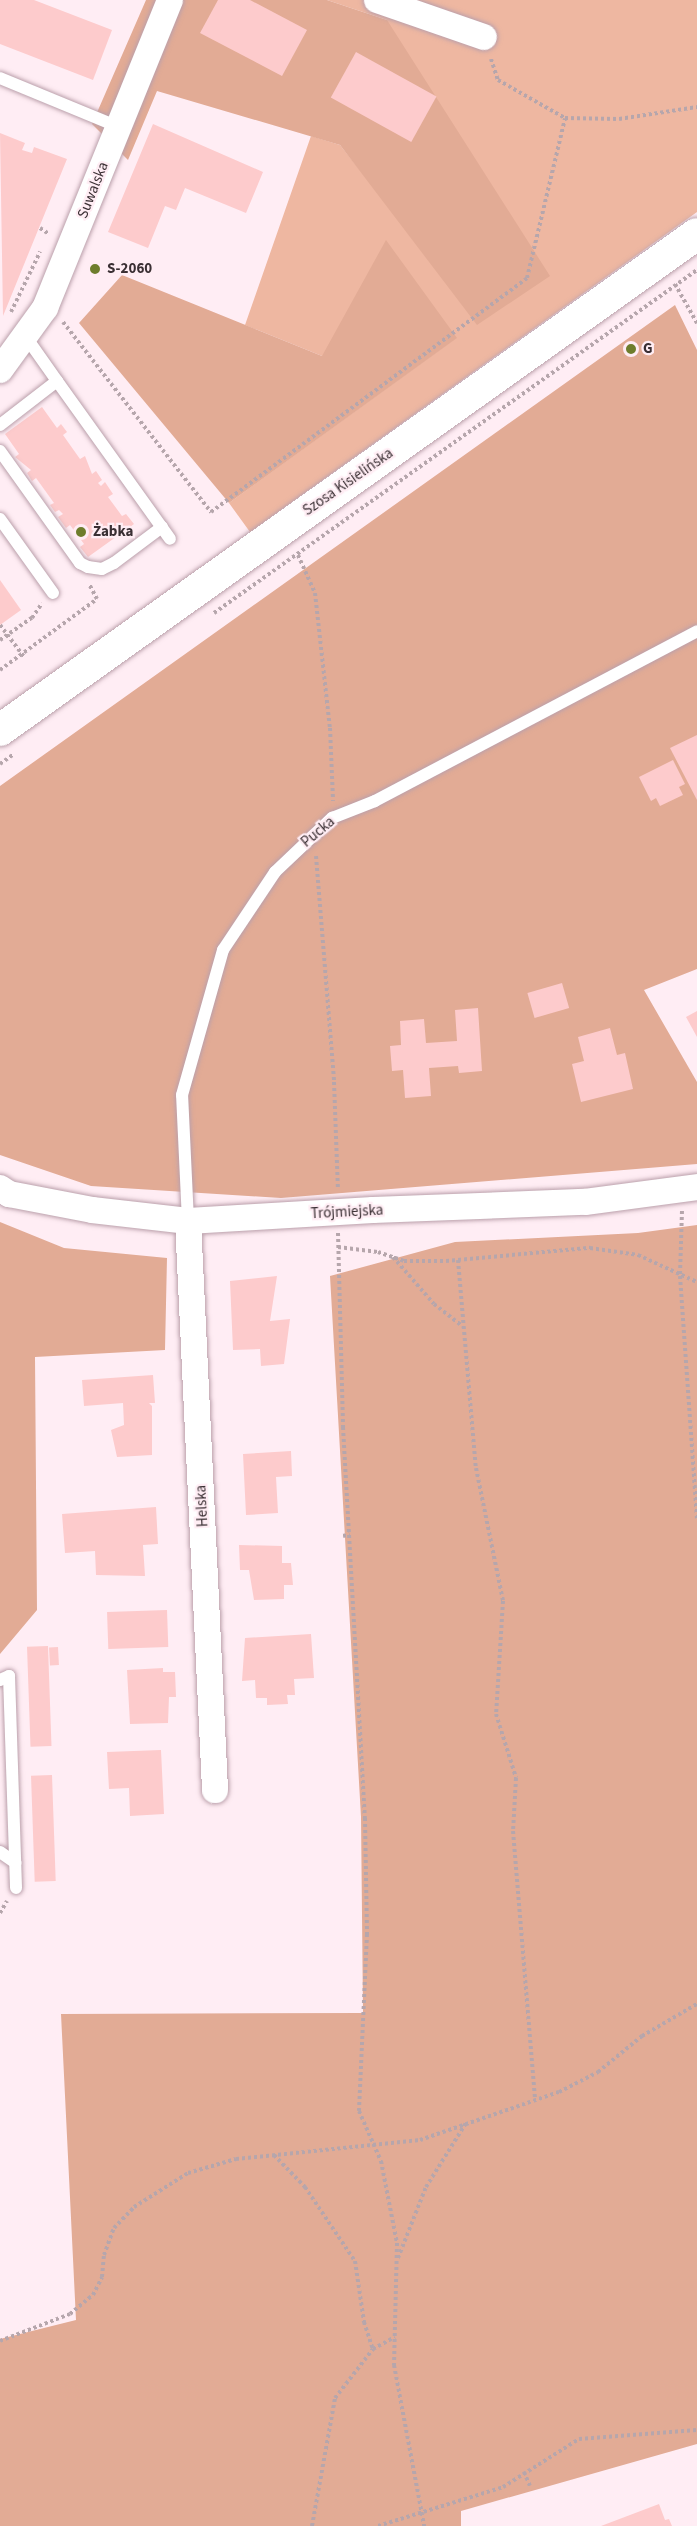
<!DOCTYPE html>
<html>
<head>
<meta charset="utf-8">
<style>
  body { margin:0 }
  #map { position:relative; width:697px; height:2526px; overflow:hidden; background:#ffedf4; font-family:"Source Sans 3",sans-serif }
  div>[style] { position:absolute }
  .green>* { inset:0; background:#eeb7a1 }
  .forest>* { inset:0; background:#e2ab95 }
  .building>* { inset:0; background:#fdcbcc; transform-origin:0 0 }
  .path>* { height:4px; margin-top:-2px; transform-origin:0; background:repeating-linear-gradient(90deg,#b6a6ac 0 3px,transparent 0 6px) }
  .roads { filter:drop-shadow(0 0 2px #bba0ab) drop-shadow(0 0 2px #bba0ab) }
  .service>* { height:12px; margin:-6px; padding:0 6px; transform-origin:6px; border-radius:6px; background:#fff }
  .minor>* { height:26px; margin:-13px; padding:0 13px; transform-origin:13px; border-radius:13px; background:#fff }
  .tertiary>* { height:32px; margin:-16px; padding:0 16px; transform-origin:16px; border-radius:16px; background:#fff }
  .dots>* { width:16px; height:16px; translate:-50% -50%; box-sizing:border-box; border:3px solid #ffedf4; border-radius:50% }
  span { translate:-50% -50%; white-space:nowrap; text-align:center; line-height:1.15; -webkit-text-stroke:4.5px #ffedf4; paint-order:stroke }
  .street-label { font-size:15px; color:#3a2f33 }
  .poi-label { font-size:15px; color:#3a2f33; font-weight:700 }
  .left { translate:0 -50%; text-align:left }
</style>
</head>
<body>
<div id="map">
  <div class="green">
    <div style="clip-path:polygon(327px 0,697px 0,697px 212px,250px 532px,229px 503px,456px 338px,322px 356px,245px 325px,311px 136px,340px 145px,397px 217px,387px 20px)"></div>
  </div>
  <div class="forest">
    <div style="clip-path:polygon(146px 0,327px 0,387px 20px,550px 276px,477px 325px,340px 145px,157px 91px,128px 160px,92px 124px)"></div>
    <div style="clip-path:polygon(386px 240px,457px 338px,229px 503px,79px 323px,122px 275px,322px 356px)"></div>
    <div style="clip-path:polygon(675px 305px,697px 350px,697px 969px,644px 990px,697px 1082px,697px 1164px,281px 1198px,91px 1186px,0 1155px,0 786px)"></div>
    <div style="clip-path:polygon(0 1222px,64px 1248px,167px 1258px,165px 1350px,35px 1357px,37px 1610px,0 1654px)"></div>
    <div style="clip-path:polygon(697px 1225px,697px 2444px,461px 2511px,461px 2526px,0 2526px,0 2339px,76px 2320px,61px 2014px,363px 2013px,361px 1817px,330px 1276px,455px 1242px,638px 1233px)"></div>
  </div>
  <div class="building">
    <div style="clip-path:polygon(0 0,34px 0,112px 30px,93px 80px,0 44px)"></div>
    <div style="clip-path:polygon(218px 0,250px 0,307px 30px,282px 76px,200px 33px)"></div>
    <div style="left:356px;top:52px;width:92px;height:52px;rotate:29deg"></div>
    <div style="clip-path:polygon(153px 124px,263px 172px,246px 213px,185px 188px,176px 210px,165px 206px,148px 248px,108px 232px)"></div>
    <div style="clip-path:polygon(0 133px,25px 143px,22px 150px,32px 153px,34px 147px,67px 159px,3px 316px)"></div>
    <div style="left:93px;top:262px;width:10px;height:9px;rotate:29deg"></div>
    <div style="clip-path:polygon(42px 407px,57px 428px,61px 424px,67px 432px,63px 435px,80px 459px,85px 456px,92px 474px,96px 471px,102px 480px,98px 483px,101px 486px,105px 482px,113px 494px,108px 497px,122px 516px,126px 514px,134px 524px,88px 557px,80px 547px,84px 544px,70px 525px,66px 528px,58px 517px,63px 514px,59px 510px,55px 512px,50px 505px,54px 503px,36px 478px,32px 481px,27px 473px,31px 470px,15px 457px,19px 454px,5px 434px)"></div>
    <div style="clip-path:polygon(0 580px,21px 610px,0 625px)"></div>
    <div style="clip-path:polygon(697px 735px,697px 800px,670px 748px)"></div>
    <div style="clip-path:polygon(673px 760px,685px 784px,679px 787px,683px 795px,660px 806px,656px 798px,651px 801px,639px 777px)"></div>
    <div style="left:562px;top:983px;width:26px;height:36px;rotate:74deg"></div>
    <div style="clip-path:polygon(478px 1008px,482px 1071px,459px 1073px,458px 1066px,429px 1068px,431px 1096px,405px 1098px,403px 1070px,392px 1071px,390px 1046px,401px 1045px,400px 1021px,424px 1019px,426px 1043px,457px 1041px,455px 1010px)"></div>
    <div style="clip-path:polygon(697px 1011px,697px 1037px,686px 1017px)"></div>
    <div style="clip-path:polygon(610px 1028px,617px 1055px,625px 1053px,633px 1089px,581px 1102px,572px 1064px,584px 1061px,578px 1037px)"></div>
    <div style="clip-path:polygon(277px 1276px,270px 1321px,290px 1319px,284px 1364px,261px 1366px,260px 1349px,233px 1350px,230px 1281px)"></div>
    <div style="clip-path:polygon(153px 1375px,155px 1403px,149px 1403px,152px 1406px,152px 1455px,117px 1457px,111px 1430px,124px 1425px,123px 1403px,84px 1406px,82px 1380px)"></div>
    <div style="clip-path:polygon(291px 1451px,292px 1476px,276px 1477px,278px 1513px,246px 1515px,243px 1454px)"></div>
    <div style="clip-path:polygon(156px 1507px,158px 1544px,143px 1545px,145px 1576px,96px 1575px,95px 1551px,65px 1553px,62px 1514px)"></div>
    <div style="clip-path:polygon(239px 1545px,282px 1546px,282px 1563px,291px 1563px,293px 1585px,284px 1585px,284px 1599px,254px 1600px,249px 1570px,240px 1570px)"></div>
    <div style="left:167px;top:1610px;width:37px;height:60px;rotate:88deg"></div>
    <div style="clip-path:polygon(311px 1634px,314px 1678px,294px 1679px,295px 1695px,287px 1695px,288px 1704px,267px 1705px,267px 1698px,256px 1698px,255px 1680px,242px 1681px,245px 1638px)"></div>
    <div style="left:48px;top:1646px;width:100px;height:21px;rotate:88deg"></div>
    <div style="left:58px;top:1647px;width:18px;height:9px;rotate:87deg"></div>
    <div style="clip-path:polygon(163px 1668px,163px 1672px,175px 1672px,176px 1697px,169px 1697px,168px 1723px,130px 1724px,127px 1670px)"></div>
    <div style="clip-path:polygon(161px 1750px,164px 1814px,130px 1816px,129px 1788px,109px 1789px,107px 1752px)"></div>
    <div style="left:52px;top:1775px;width:106px;height:21px;rotate:88deg"></div>
    <div style="clip-path:polygon(659px 2504px,665px 2520px,669px 2519px,672px 2526px,601px 2526px)"></div>
  </div>
  <div class="path">
    <div style="left:491px;top:59px;width:22px;rotate:72deg"></div>
    <div style="left:498px;top:80px;width:77px;rotate:29.6deg"></div>
    <div style="left:565px;top:118px;width:54px;rotate:1.1deg"></div>
    <div style="left:619px;top:119px;width:79px;rotate:-8.7deg"></div>
    <div style="left:40px;top:228px;width:11px;rotate:34deg"></div>
    <div style="left:675px;top:284px;width:45px;rotate:60.6deg"></div>
    <div style="left:11px;top:312px;width:67px;rotate:-64.2deg"></div>
    <div style="left:63px;top:322px;width:241px;rotate:52.1deg"></div>
    <div style="left:211px;top:512px;width:393px;rotate:-36.5deg"></div>
    <div style="left:527px;top:278px;width:164px;rotate:-76.6deg"></div>
    <div style="left:298px;top:555px;width:42px;rotate:65.9deg"></div>
    <div style="left:315px;top:593px;width:136px;rotate:83.7deg"></div>
    <div style="left:330px;top:728px;width:73px;rotate:87.6deg"></div>
    <div style="left:214px;top:613px;width:592px;rotate:-35.38deg"></div>
    <div style="left:0;top:625px;width:41px;rotate:52.9deg"></div>
    <div style="left:0;top:640px;width:39px;rotate:-35deg"></div>
    <div style="left:32px;top:618px;width:18px;rotate:-56deg"></div>
    <div style="left:0;top:670px;width:120px;rotate:-36.2deg"></div>
    <div style="left:97px;top:599px;width:17px;rotate:-118deg"></div>
    <div style="left:0;top:764px;width:17px;rotate:-36deg"></div>
    <div style="left:316px;top:856px;width:227px;rotate:85.4deg"></div>
    <div style="left:334px;top:1082px;width:108px;rotate:87.9deg"></div>
    <div style="left:682px;top:1211px;width:65px;rotate:91.8deg"></div>
    <div style="left:680px;top:1276px;width:243px;rotate:86deg"></div>
    <div style="left:338px;top:1233px;width:194px;rotate:88.5deg"></div>
    <div style="left:343px;top:1427px;width:392px;rotate:86.8deg"></div>
    <div style="left:365px;top:1818px;width:116px;rotate:89deg"></div>
    <div style="left:367px;top:1934px;width:177px;rotate:92.6deg"></div>
    <div style="left:359px;top:2111px;width:55px;rotate:66.3deg"></div>
    <div style="left:381px;top:2161px;width:84px;rotate:79deg"></div>
    <div style="left:397px;top:2243px;width:122px;rotate:91.4deg"></div>
    <div style="left:394px;top:2365px;width:164px;rotate:79.4deg"></div>
    <div style="left:338px;top:1247px;width:40px;rotate:7.1deg"></div>
    <div style="left:378px;top:1252px;width:28px;rotate:19deg"></div>
    <div style="left:404px;top:1261px;width:42px"></div>
    <div style="left:446px;top:1261px;width:145px;rotate:-5.2deg"></div>
    <div style="left:590px;top:1248px;width:49px;rotate:8.3deg"></div>
    <div style="left:638px;top:1255px;width:65px;rotate:24.6deg"></div>
    <div style="left:393px;top:1257px;width:62px;rotate:48.9deg"></div>
    <div style="left:434px;top:1304px;width:36px;rotate:38deg"></div>
    <div style="left:458px;top:1260px;width:209px;rotate:85.1deg"></div>
    <div style="left:476px;top:1468px;width:136px;rotate:78.5deg"></div>
    <div style="left:503px;top:1601px;width:113px;rotate:93.5deg"></div>
    <div style="left:496px;top:1714px;width:67px;rotate:72.6deg"></div>
    <div style="left:516px;top:1778px;width:53px;rotate:93.2deg"></div>
    <div style="left:513px;top:1831px;width:269px;rotate:85.3deg"></div>
    <div style="left:343px;top:1536px;width:7px;rotate:-16deg"></div>
    <div style="left:0;top:1913px;width:14px;rotate:-60deg"></div>
    <div style="left:274px;top:2155px;width:45px;rotate:45.9deg"></div>
    <div style="left:305px;top:2187px;width:89px;rotate:56deg"></div>
    <div style="left:355px;top:2261px;width:62px;rotate:81.6deg"></div>
    <div style="left:364px;top:2322px;width:28px;rotate:72deg"></div>
    <div style="left:398px;top:2258px;width:76px;rotate:-68.5deg"></div>
    <div style="left:426px;top:2187px;width:75px;rotate:-58deg"></div>
    <div style="left:0;top:2341px;width:75px;rotate:-21.1deg"></div>
    <div style="left:70px;top:2314px;width:30px;rotate:-40deg"></div>
    <div style="left:93px;top:2295px;width:20px;rotate:-63deg"></div>
    <div style="left:102px;top:2277px;width:22px;rotate:-85deg"></div>
    <div style="left:104px;top:2255px;width:29px;rotate:-70deg"></div>
    <div style="left:114px;top:2228px;width:29px;rotate:-46deg"></div>
    <div style="left:134px;top:2207px;width:64px;rotate:-32.2deg"></div>
    <div style="left:188px;top:2173px;width:50px;rotate:-16.3deg"></div>
    <div style="left:236px;top:2159px;width:185px;rotate:-5.9deg"></div>
    <div style="left:420px;top:2140px;width:147px;rotate:-19.1deg"></div>
    <div style="left:559px;top:2092px;width:44px;rotate:-27.1deg"></div>
    <div style="left:598px;top:2072px;width:57px;rotate:-39.3deg"></div>
    <div style="left:642px;top:2036px;width:64px;rotate:-30.2deg"></div>
    <div style="left:524px;top:2472px;width:15px;rotate:67deg"></div>
    <div style="left:312px;top:2526px;width:130px;rotate:-79.8deg"></div>
    <div style="left:335px;top:2398px;width:62px;rotate:-52.2deg"></div>
    <div style="left:373px;top:2349px;width:25px;rotate:-29deg"></div>
    <div style="left:378px;top:2526px;width:131px;rotate:-17.3deg"></div>
    <div style="left:503px;top:2487px;width:90px;rotate:-32.3deg"></div>
    <div style="left:579px;top:2439px;width:118px;rotate:-4.4deg"></div>
  </div>
  <div class="roads">
    <div class="service">
      <div style="left:0;top:78px;width:129px;rotate:22.4deg"></div>
      <div style="left:26px;top:337px;width:54px;rotate:54.8deg"></div>
      <div style="left:0;top:425px;width:72px;rotate:-37.7deg"></div>
      <div style="left:57px;top:381px;width:194px;rotate:54.4deg"></div>
      <div style="left:0;top:451px;width:138px;rotate:54.5deg"></div>
      <div style="left:80px;top:563px;width:9px;rotate:27deg"></div>
      <div style="left:88px;top:567px;width:14px;rotate:8deg"></div>
      <div style="left:102px;top:569px;width:13px;rotate:-27deg"></div>
      <div style="left:114px;top:563px;width:60px;rotate:-36.9deg"></div>
      <div style="left:0;top:519px;width:91px;rotate:54.4deg"></div>
      <div style="left:188px;top:1221px;width:126px;rotate:-92.7deg"></div>
      <div style="left:182px;top:1095px;width:151px;rotate:-74.2deg"></div>
      <div style="left:223px;top:950px;width:94px;rotate:-56.3deg"></div>
      <div style="left:275px;top:872px;width:79px;rotate:-43.5deg"></div>
      <div style="left:332px;top:818px;width:46px;rotate:-21.6deg"></div>
      <div style="left:375px;top:801px;width:364px;rotate:-27.8deg"></div>
      <div style="left:0;top:1680px;width:10px;rotate:-24deg"></div>
      <div style="left:9px;top:1676px;width:212px;rotate:88.1deg"></div>
      <div style="left:0;top:1852px;width:19px;rotate:35deg"></div>
    </div>
    <div class="minor">
      <div style="left:377px;top:0;width:113px;rotate:19.1deg"></div>
      <div style="left:0;top:370px;width:77px;rotate:-54deg"></div>
      <div style="left:45px;top:308px;width:332px;rotate:-67.9deg"></div>
      <div style="left:0;top:1188px;width:11px;rotate:34deg"></div>
      <div style="left:9px;top:1194px;width:85px;rotate:10.9deg"></div>
      <div style="left:92px;top:1210px;width:97px;rotate:6.5deg"></div>
      <div style="left:188px;top:1221px;width:185px;rotate:-3.4deg"></div>
      <div style="left:373px;top:1210px;width:212px;rotate:-2.2deg"></div>
      <div style="left:585px;top:1202px;width:113px;rotate:-7.6deg"></div>
      <div style="left:188px;top:1221px;width:570px;rotate:87.28deg"></div>
    </div>
    <div class="tertiary">
      <div style="left:0;top:730px;width:855px;rotate:-35.44deg"></div>
    </div>
  </div>
  <div class="dots">
    <div style="left:95px;top:269px;background:#6e7d2c"></div>
    <div style="left:631px;top:349px;background:#6e7d2c"></div>
    <div style="left:81px;top:532px;background:#6e7d2c"></div>
  </div>
  <div class="street-label">
    <span style="left:93px;top:190px;rotate:-68deg">Suwalska</span>
    <span style="left:348px;top:482px;rotate:-35deg">Szosa Kisielińska</span>
    <span style="left:318px;top:832px;rotate:-40deg">Pucka</span>
    <span style="left:347px;top:1212px;rotate:-3deg">Trójmiejska</span>
    <span style="left:202px;top:1506px;rotate:-93deg">Helska</span>
  </div>
  <div class="poi-label">
    <span class="left" style="left:107px;top:269px">S-2060</span>
    <span class="left" style="left:643px;top:349px">G</span>
    <span class="left" style="left:93px;top:532px">Żabka</span>
  </div>
</div>
</body>
</html>
